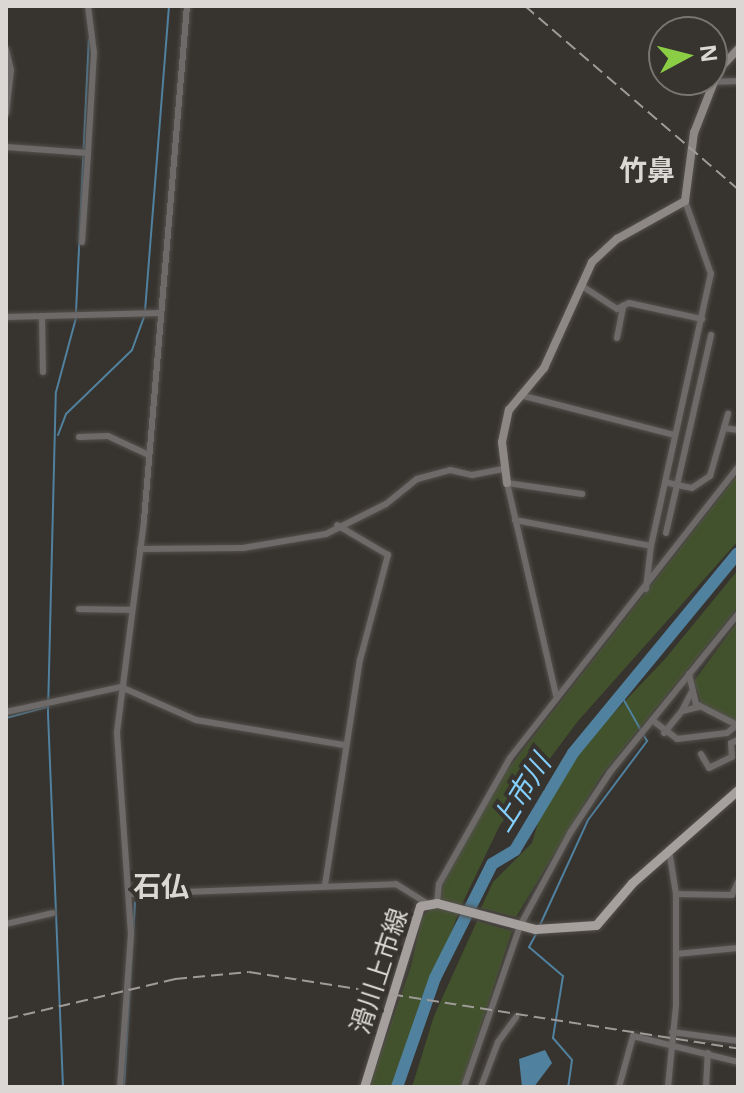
<!DOCTYPE html>
<html>
<head>
<meta charset="utf-8">
<style>
  body { margin:0 }
  #map { position:relative; width:744px; height:1093px; overflow:hidden; background:#37332f; font-family:"Noto Sans","Noto Sans JP",sans-serif }
  div>[style] { position:absolute }
  .green>* { inset:0; background:#42522c }
  .water>* { inset:0; background:#50819e }
  .stream>* { height:2px; margin:-1px; padding:0 1px; transform-origin:1px; border-radius:1px; background:#50819e }
  .river>* { height:12px; margin:-6px; padding:0 6px; transform-origin:6px; border-radius:6px; background:#50819e }
  .roads { filter:drop-shadow(0 0 2px #54514d) drop-shadow(0 0 2px #54514d) }
  .street>* { height:6px; margin:-3px; padding:0 3px; transform-origin:3px; border-radius:3px; background:#6d6a69 }
  .secondary>* { height:8px; margin:-4px; padding:0 4px; transform-origin:4px; border-radius:4px; background:#8d8886 }
  .primary>* { height:9px; margin:-4.5px; padding:0 4.5px; transform-origin:4.5px; border-radius:4.5px; background:#a59f9d }
  .rail>* { height:2px; margin-top:-1px; transform-origin:0; background:repeating-linear-gradient(90deg,#9e9b98 0 12px,transparent 0 18px) }
  span { translate:-50% -50%; white-space:nowrap; text-align:center; line-height:1.15; -webkit-text-stroke:8px #37332f; paint-order:stroke }
  .street-label { font-size:26px; color:#dad7d5 }
  .neighbourhood-label { font-size:28px; color:#dad7d5; font-weight:700 }
  .water-label { font-size:28px; color:#83cffd; font-style:italic }
  .frame { position:absolute; inset:0; border:8px solid #dad7d5; pointer-events:none }
  .north { position:absolute; left:648px; top:16px; width:80px; height:80px; box-sizing:border-box; background:#37332f; border:2px solid #787571; border-radius:50%; rotate:83deg; font-size:22px; font-weight:700; line-height:32px; text-align:center; color:#dad7d5 }
  .north::after { content:''; display:block; margin:auto; width:28px; height:36px; background:#8bce46; clip-path:polygon(50% 0,100% 100%,50% 72%,0 100%) }
</style>
</head>
<body>
<div id="map">
  <div class="green">
    <div style="clip-path:polygon(738px 474px,738px 541px,578px 721px,500px 825px,462px 904px,393px 1087px,369px 1087px,411px 966px,422px 917px,441px 899px,444px 881px,504px 774px)"></div>
    <div style="clip-path:polygon(738px 570px,738px 607px,601px 776px,516px 917px,481px 908px,493px 882px,532px 843px,551px 779px,665px 659px)"></div>
    <div style="clip-path:polygon(738px 621px,738px 722px,702px 706px,694px 681px)"></div>
    <div style="clip-path:polygon(477px 921px,512px 931px,461px 1087px,412px 1087px,434px 1016px)"></div>
  </div>
  <div class="water">
    <div style="clip-path:polygon(545px 1050px,552px 1063px,534px 1087px,522px 1087px,519px 1059px)"></div>
  </div>
  <div class="stream">
    <div style="left:145px;top:311px;width:306px;rotate:-85.5deg"></div>
    <div style="left:76px;top:312px;width:273px;rotate:-87.3deg"></div>
    <div style="left:58px;top:435px;width:22px;rotate:-69deg"></div>
    <div style="left:66px;top:414px;width:92px;rotate:-44.1deg"></div>
    <div style="left:132px;top:350px;width:35px;rotate:-70deg"></div>
    <div style="left:6px;top:718px;width:42px;rotate:-15deg"></div>
    <div style="left:540px;top:925px;width:115px;rotate:-65.4deg"></div>
    <div style="left:588px;top:820px;width:99px;rotate:-53.2deg"></div>
    <div style="left:647px;top:741px;width:53px;rotate:-119.5deg"></div>
    <div style="left:536px;top:934px;width:15px;rotate:118deg"></div>
    <div style="left:529px;top:947px;width:45px;rotate:40.5deg"></div>
    <div style="left:563px;top:976px;width:63px;rotate:99.2deg"></div>
    <div style="left:553px;top:1038px;width:29px;rotate:49deg"></div>
    <div style="left:572px;top:1060px;width:27px;rotate:98deg"></div>
    <div style="left:63px;top:1087px;width:375px;rotate:-92.3deg"></div>
    <div style="left:48px;top:712px;width:320px;rotate:-88.6deg"></div>
    <div style="left:56px;top:392px;width:77px;rotate:-74.9deg"></div>
    <div style="left:124px;top:1087px;width:185px;rotate:-86.6deg"></div>
  </div>
  <div class="river">
    <div style="left:397px;top:1087px;width:115px;rotate:-70.8deg"></div>
    <div style="left:435px;top:978px;width:127px;rotate:-63.4deg"></div>
    <div style="left:492px;top:864px;width:27px;rotate:-31deg"></div>
    <div style="left:515px;top:850px;width:113px;rotate:-59.1deg"></div>
    <div style="left:573px;top:753px;width:259px;rotate:-50.5deg"></div>
  </div>
  <div class="roads">
    <div class="street">
      <div style="left:6px;top:49px;width:22px;rotate:77deg"></div>
      <div style="left:11px;top:70px;width:44px;rotate:96.5deg"></div>
      <div style="left:713px;top:82px;width:25px;rotate:-2deg"></div>
      <div style="left:6px;top:147px;width:82px;rotate:4.2deg"></div>
      <div style="left:88px;top:153px;width:100px;rotate:-86.6deg"></div>
      <div style="left:94px;top:53px;width:47px;rotate:-97.3deg"></div>
      <div style="left:82px;top:242px;width:89px;rotate:-86.1deg"></div>
      <div style="left:582px;top:286px;width:42px;rotate:33.3deg"></div>
      <div style="left:617px;top:309px;width:13px;rotate:-27deg"></div>
      <div style="left:629px;top:303px;width:75px;rotate:12.4deg"></div>
      <div style="left:42px;top:316px;width:56px;rotate:89deg"></div>
      <div style="left:6px;top:317px;width:155px;rotate:-1.5deg"></div>
      <div style="left:617px;top:338px;width:33px;rotate:-79deg"></div>
      <div style="left:520px;top:395px;width:160px;rotate:14.5deg"></div>
      <div style="left:724px;top:428px;width:14px;rotate:8deg"></div>
      <div style="left:79px;top:437px;width:29px;rotate:-2deg"></div>
      <div style="left:108px;top:436px;width:45px;rotate:24.9deg"></div>
      <div style="left:665px;top:482px;width:12px;rotate:14deg"></div>
      <div style="left:677px;top:485px;width:154px;rotate:-77.2deg"></div>
      <div style="left:515px;top:520px;width:138px;rotate:10.8deg"></div>
      <div style="left:666px;top:533px;width:49px;rotate:-77.1deg"></div>
      <div style="left:677px;top:485px;width:15px;rotate:11deg"></div>
      <div style="left:692px;top:488px;width:22px;rotate:-34deg"></div>
      <div style="left:710px;top:476px;width:65px;rotate:-73.8deg"></div>
      <div style="left:140px;top:549px;width:103px;rotate:-0.6deg"></div>
      <div style="left:243px;top:548px;width:84px;rotate:-9.6deg"></div>
      <div style="left:326px;top:534px;width:67px;rotate:-26.6deg"></div>
      <div style="left:386px;top:504px;width:40px;rotate:-39deg"></div>
      <div style="left:417px;top:479px;width:34px;rotate:-15deg"></div>
      <div style="left:450px;top:470px;width:23px;rotate:13deg"></div>
      <div style="left:472px;top:475px;width:33px;rotate:-11deg"></div>
      <div style="left:646px;top:589px;width:43px;rotate:-83.4deg"></div>
      <div style="left:651px;top:546px;width:279px;rotate:-77.6deg"></div>
      <div style="left:711px;top:274px;width:77px;rotate:-109.6deg"></div>
      <div style="left:79px;top:609px;width:53px;rotate:1.1deg"></div>
      <div style="left:691px;top:693px;width:20px;rotate:117deg"></div>
      <div style="left:682px;top:711px;width:18px;rotate:-13deg"></div>
      <div style="left:556px;top:695px;width:218px;rotate:-103deg"></div>
      <div style="left:507px;top:483px;width:76px;rotate:8.3deg"></div>
      <div style="left:6px;top:712px;width:118px;rotate:-12.3deg"></div>
      <div style="left:121px;top:687px;width:82px;rotate:23.7deg"></div>
      <div style="left:196px;top:720px;width:150px;rotate:9.6deg"></div>
      <div style="left:652px;top:720px;width:31px;rotate:37deg"></div>
      <div style="left:677px;top:739px;width:50px;rotate:-6.8deg"></div>
      <div style="left:727px;top:733px;width:13px;rotate:-39deg"></div>
      <div style="left:737px;top:725px;width:46px;rotate:-152.9deg"></div>
      <div style="left:696px;top:704px;width:31px;rotate:-103deg"></div>
      <div style="left:664px;top:733px;width:28px;rotate:-51deg"></div>
      <div style="left:701px;top:754px;width:16px;rotate:60deg"></div>
      <div style="left:709px;top:768px;width:25px;rotate:-26deg"></div>
      <div style="left:732px;top:757px;width:14px;rotate:-94deg"></div>
      <div style="left:731px;top:743px;width:8px;rotate:-23deg"></div>
      <div style="left:325px;top:885px;width:228px;rotate:-81.2deg"></div>
      <div style="left:360px;top:660px;width:109px;rotate:-75.1deg"></div>
      <div style="left:388px;top:555px;width:59px;rotate:-149.5deg"></div>
      <div style="left:129px;top:894px;width:267px;rotate:-2.1deg"></div>
      <div style="left:396px;top:884px;width:36px;rotate:32deg"></div>
      <div style="left:676px;top:894px;width:56px;rotate:1deg"></div>
      <div style="left:732px;top:895px;width:14px;rotate:-65deg"></div>
      <div style="left:437px;top:903px;width:19px;rotate:-84deg"></div>
      <div style="left:439px;top:884px;width:145px;rotate:-60.6deg"></div>
      <div style="left:510px;top:758px;width:370px;rotate:-51.9deg"></div>
      <div style="left:6px;top:924px;width:48px;rotate:-13.2deg"></div>
      <div style="left:676px;top:954px;width:62px;rotate:-5.5deg"></div>
      <div style="left:672px;top:1032px;width:67px;rotate:7.8deg"></div>
      <div style="left:120px;top:1087px;width:153px;rotate:-85.9deg"></div>
      <div style="left:131px;top:934px;width:202px;rotate:-94deg"></div>
      <div style="left:117px;top:732px;width:214px;rotate:-82.7deg"></div>
      <div style="left:144px;top:520px;width:516px;rotate:-85.22deg"></div>
      <div style="left:464px;top:1087px;width:170px;rotate:-70.8deg"></div>
      <div style="left:520px;top:926px;width:106px;rotate:-61.7deg"></div>
      <div style="left:570px;top:833px;width:73px;rotate:-56.7deg"></div>
      <div style="left:610px;top:772px;width:203px;rotate:-51deg"></div>
      <div style="left:481px;top:1087px;width:48px;rotate:-69.3deg"></div>
      <div style="left:498px;top:1042px;width:31px;rotate:-54deg"></div>
      <div style="left:619px;top:1087px;width:53px;rotate:-74.6deg"></div>
      <div style="left:633px;top:1036px;width:108px;rotate:13.9deg"></div>
      <div style="left:668px;top:1087px;width:82px;rotate:-84.4deg"></div>
      <div style="left:676px;top:1005px;width:111px;rotate:-90deg"></div>
      <div style="left:676px;top:894px;width:45px;rotate:-99deg"></div>
      <div style="left:706px;top:1087px;width:34px;rotate:-87deg"></div>
    </div>
    <div class="secondary">
      <div style="left:507px;top:483px;width:41px;rotate:-97deg"></div>
      <div style="left:502px;top:442px;width:33px;rotate:-78deg"></div>
      <div style="left:509px;top:410px;width:55px;rotate:-50.2deg"></div>
      <div style="left:544px;top:368px;width:116px;rotate:-65.6deg"></div>
      <div style="left:592px;top:262px;width:34px;rotate:-43deg"></div>
      <div style="left:617px;top:239px;width:78px;rotate:-29.2deg"></div>
      <div style="left:685px;top:201px;width:69px;rotate:-82.5deg"></div>
      <div style="left:694px;top:133px;width:69px;rotate:-68.7deg"></div>
      <div style="left:719px;top:69px;width:28px;rotate:-46deg"></div>
    </div>
    <div class="primary">
      <div style="left:364px;top:1087px;width:189px;rotate:-72.8deg"></div>
      <div style="left:420px;top:906px;width:17px;rotate:-10deg"></div>
      <div style="left:437px;top:903px;width:101px;rotate:14.9deg"></div>
      <div style="left:535px;top:929px;width:61px;rotate:-3.8deg"></div>
      <div style="left:596px;top:925px;width:55px;rotate:-49.4deg"></div>
      <div style="left:632px;top:883px;width:141px;rotate:-41.3deg"></div>
    </div>
  </div>
  <div class="rail">
    <div style="left:525px;top:6px;width:281px;rotate:40.7deg"></div>
    <div style="left:6px;top:1019px;width:174px;rotate:-13.3deg"></div>
    <div style="left:175px;top:979px;width:74px;rotate:-5.4deg"></div>
    <div style="left:249px;top:972px;width:495px;rotate:8.9deg"></div>
  </div>
  <div class="street-label">
    <span style="left:379px;top:971px;rotate:-72deg">滑川上市線</span>
  </div>
  <div class="neighbourhood-label">
    <span style="left:647px;top:169px">竹鼻</span>
    <span style="left:161px;top:885px">石仏</span>
  </div>
  <div class="water-label">
    <span style="left:520px;top:792px;rotate:-58deg">上市川</span>
  </div>
  <div class="frame"></div>
  <div class="north">N</div>
</div>
</body>
</html>
